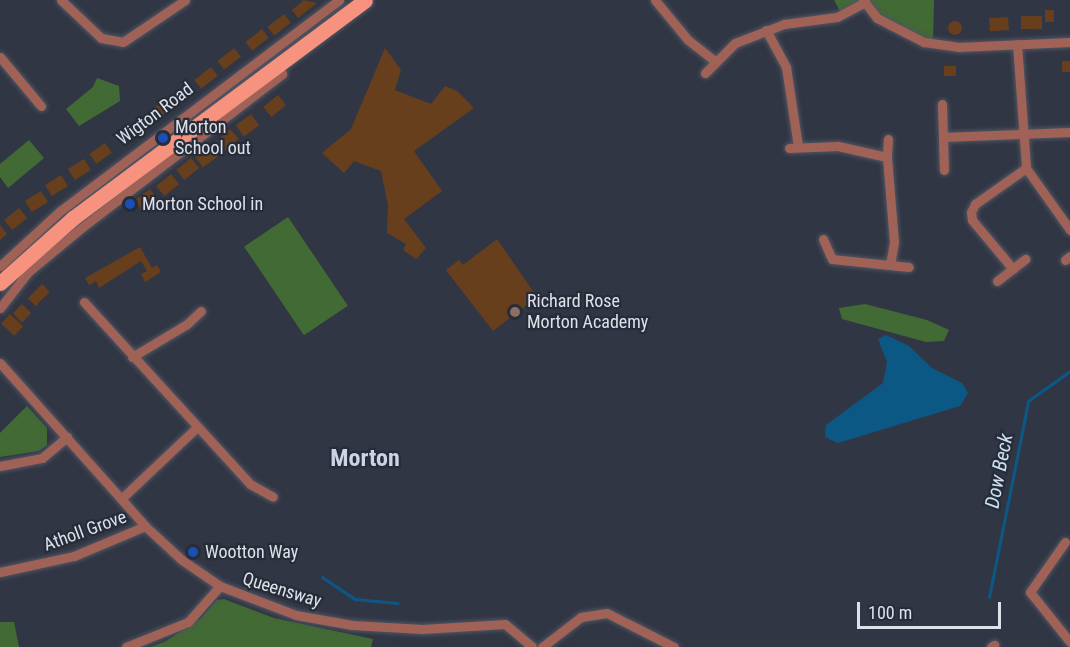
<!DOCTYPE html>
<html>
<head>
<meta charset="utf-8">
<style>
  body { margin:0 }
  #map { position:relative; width:1070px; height:647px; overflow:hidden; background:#313644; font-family:"Roboto Condensed",sans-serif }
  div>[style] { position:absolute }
  .green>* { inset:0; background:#426a35; transform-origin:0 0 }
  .water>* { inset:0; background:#0c5885 }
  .stream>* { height:3px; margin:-1.5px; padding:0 1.5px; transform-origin:1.5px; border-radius:1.5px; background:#0c5885 }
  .building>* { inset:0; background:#683f1d; transform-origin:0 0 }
  .round { border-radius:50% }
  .roads { filter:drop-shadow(0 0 2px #505562) drop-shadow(0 0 2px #505562) }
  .street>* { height:9px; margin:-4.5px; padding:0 4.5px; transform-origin:4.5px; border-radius:4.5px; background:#a06256 }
  .primary>* { height:15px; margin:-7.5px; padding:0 7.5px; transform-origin:7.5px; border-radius:7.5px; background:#f7927f }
  .dots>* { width:16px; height:16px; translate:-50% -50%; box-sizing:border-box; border:3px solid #272c39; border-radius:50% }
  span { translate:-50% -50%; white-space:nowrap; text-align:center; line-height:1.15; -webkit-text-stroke:4.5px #272c39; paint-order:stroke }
  .street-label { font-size:18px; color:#dee1ea }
  .poi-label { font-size:18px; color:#dee1ea }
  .left { translate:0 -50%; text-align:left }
  .water-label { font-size:20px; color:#cde1f1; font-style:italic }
  .district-label { font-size:24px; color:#cbd3e4; font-weight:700 }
  .scale { position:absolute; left:857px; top:602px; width:144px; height:27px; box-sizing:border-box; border:3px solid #dee1ea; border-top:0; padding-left:8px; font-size:18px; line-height:21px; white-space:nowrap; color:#dee1ea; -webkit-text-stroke:4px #272c39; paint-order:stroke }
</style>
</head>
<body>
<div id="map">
  <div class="green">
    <div style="clip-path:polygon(834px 0,934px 0,933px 39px,922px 39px,878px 17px,865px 1px,841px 13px)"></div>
    <div style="clip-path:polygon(97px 78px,119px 86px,120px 101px,79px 126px,66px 109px,93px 87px)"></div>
    <div style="clip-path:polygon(29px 140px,44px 158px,8px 188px,0 177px,0 164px)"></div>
    <div style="left:288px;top:217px;width:107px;height:53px;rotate:56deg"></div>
    <div style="clip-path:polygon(865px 304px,927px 320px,949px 330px,944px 341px,926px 342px,842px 319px,839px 308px)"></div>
    <div style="clip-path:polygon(27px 406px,47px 428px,47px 445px,39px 451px,0 457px,0 433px)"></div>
    <div style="clip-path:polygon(224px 599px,274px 618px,373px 639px,371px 647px,151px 647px,166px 641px,201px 618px,217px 600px)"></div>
    <div style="clip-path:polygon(0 622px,14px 622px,19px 647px,0 647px)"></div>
  </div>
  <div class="water">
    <div style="clip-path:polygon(886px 335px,909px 346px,932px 368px,962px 383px,968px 393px,960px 406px,838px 443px,825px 437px,826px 425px,883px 383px,887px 362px,878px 339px)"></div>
  </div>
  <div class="stream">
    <div style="left:322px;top:577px;width:40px;rotate:34deg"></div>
    <div style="left:355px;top:599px;width:43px;rotate:5.3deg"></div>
    <div style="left:989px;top:597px;width:200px;rotate:-78.7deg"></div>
    <div style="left:1028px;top:401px;width:52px;rotate:-35.5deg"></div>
  </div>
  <div class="building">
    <div style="clip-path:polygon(304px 0,317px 3px,298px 18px,292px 10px)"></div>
    <div style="left:1045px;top:10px;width:9px;height:12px"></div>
    <div style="left:284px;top:14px;width:11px;height:21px;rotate:52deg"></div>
    <div style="left:1042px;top:16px;width:13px;height:21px;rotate:90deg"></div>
    <div style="left:1008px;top:17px;width:13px;height:19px;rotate:86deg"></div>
    <div class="round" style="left:948px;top:21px;width:14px;height:14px"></div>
    <div style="left:262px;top:29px;width:11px;height:21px;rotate:52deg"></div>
    <div style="left:234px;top:48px;width:11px;height:21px;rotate:52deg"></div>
    <div style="clip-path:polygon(385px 48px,401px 70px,395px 90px,431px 104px,445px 86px,457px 91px,474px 108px,414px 151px,442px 191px,404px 219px,426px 248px,416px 259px,403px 250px,406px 244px,387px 233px,388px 205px,381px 171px,354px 161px,344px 173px,322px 153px,351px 129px)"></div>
    <div style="left:1062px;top:61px;width:8px;height:11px"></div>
    <div style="left:944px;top:66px;width:12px;height:10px"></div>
    <div style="left:211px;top:67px;width:11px;height:21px;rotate:52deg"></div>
    <div style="left:186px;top:85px;width:11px;height:21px;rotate:52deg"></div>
    <div style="left:278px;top:95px;width:13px;height:19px;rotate:51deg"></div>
    <div style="left:160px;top:103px;width:11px;height:21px;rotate:52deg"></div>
    <div style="left:251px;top:114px;width:14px;height:19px;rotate:54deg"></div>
    <div style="left:137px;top:121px;width:11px;height:22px;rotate:52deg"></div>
    <div style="left:230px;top:129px;width:13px;height:18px;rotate:48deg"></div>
    <div style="left:105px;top:143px;width:12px;height:19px;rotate:55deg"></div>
    <div style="left:210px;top:145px;width:14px;height:19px;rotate:54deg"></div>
    <div style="left:191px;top:158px;width:13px;height:19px;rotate:51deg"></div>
    <div style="left:84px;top:159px;width:13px;height:19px;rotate:58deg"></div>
    <div style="left:171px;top:174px;width:13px;height:19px;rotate:51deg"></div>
    <div style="left:61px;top:175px;width:13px;height:19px;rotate:58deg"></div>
    <div style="left:150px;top:189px;width:14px;height:19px;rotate:54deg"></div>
    <div style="left:41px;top:191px;width:13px;height:19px;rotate:58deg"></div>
    <div style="left:19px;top:208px;width:13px;height:19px;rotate:51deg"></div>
    <div style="clip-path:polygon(0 225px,7px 234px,0 240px)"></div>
    <div style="clip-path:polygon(497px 239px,537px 297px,493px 331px,446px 270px,459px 260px,463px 265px)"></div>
    <div style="clip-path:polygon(140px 247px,152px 268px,157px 265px,161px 272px,145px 282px,141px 274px,147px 271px,141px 261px,99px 288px,96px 281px,89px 285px,85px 278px)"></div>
    <div style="left:42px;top:284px;width:11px;height:20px;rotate:45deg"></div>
    <div style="left:22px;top:304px;width:13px;height:13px;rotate:45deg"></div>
    <div style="left:10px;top:314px;width:18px;height:13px;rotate:43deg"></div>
  </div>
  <div class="roads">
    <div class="street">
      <div style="left:61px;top:0;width:55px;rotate:43.5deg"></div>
      <div style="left:101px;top:38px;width:22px;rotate:10deg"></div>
      <div style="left:123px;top:42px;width:75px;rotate:-34.1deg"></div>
      <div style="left:655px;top:0;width:52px;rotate:50.5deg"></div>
      <div style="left:688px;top:40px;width:33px;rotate:38deg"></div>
      <div style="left:863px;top:0;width:23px;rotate:52deg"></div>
      <div style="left:877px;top:18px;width:53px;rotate:27.1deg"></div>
      <div style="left:924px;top:42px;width:34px;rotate:8deg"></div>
      <div style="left:958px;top:47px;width:112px;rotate:-2.6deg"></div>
      <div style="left:766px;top:30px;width:42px;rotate:61.6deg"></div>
      <div style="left:786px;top:67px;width:80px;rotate:81.4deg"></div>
      <div style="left:1017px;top:44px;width:124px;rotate:85.8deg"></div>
      <div style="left:1026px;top:168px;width:76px;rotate:54.6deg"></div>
      <div style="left:0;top:57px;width:64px;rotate:50.1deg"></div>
      <div style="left:705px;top:73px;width:42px;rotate:-45deg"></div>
      <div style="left:735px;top:43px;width:53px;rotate:-21.2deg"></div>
      <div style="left:784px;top:24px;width:53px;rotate:-7.5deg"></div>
      <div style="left:837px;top:17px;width:32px;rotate:-28deg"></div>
      <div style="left:942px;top:104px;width:66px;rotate:88.3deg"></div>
      <div style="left:943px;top:137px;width:127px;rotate:-2.3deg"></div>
      <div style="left:789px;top:148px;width:49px;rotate:-2.3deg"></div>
      <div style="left:838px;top:146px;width:50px;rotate:12.7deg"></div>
      <div style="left:887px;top:157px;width:85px;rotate:85.3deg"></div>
      <div style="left:894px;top:242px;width:22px;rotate:100deg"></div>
      <div style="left:887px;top:157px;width:18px;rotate:-87deg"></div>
      <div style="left:823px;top:239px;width:22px;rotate:66deg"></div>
      <div style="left:832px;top:259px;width:77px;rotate:5.9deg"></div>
      <div style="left:1065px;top:260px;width:6px;rotate:-39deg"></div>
      <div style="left:0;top:266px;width:81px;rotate:-42.5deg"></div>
      <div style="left:60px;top:211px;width:350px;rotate:-37.1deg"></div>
      <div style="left:1013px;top:269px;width:64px;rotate:-129.9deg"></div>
      <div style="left:972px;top:220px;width:8px;rotate:-97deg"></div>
      <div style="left:971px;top:212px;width:9px;rotate:-63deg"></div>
      <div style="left:975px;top:204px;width:62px;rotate:-35.2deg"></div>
      <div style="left:997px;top:281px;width:36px;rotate:-38deg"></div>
      <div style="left:84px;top:302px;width:246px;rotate:47.6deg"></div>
      <div style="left:250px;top:484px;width:26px;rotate:29deg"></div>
      <div style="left:0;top:308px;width:46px;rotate:-52.1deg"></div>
      <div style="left:28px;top:272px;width:67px;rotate:-39.6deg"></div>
      <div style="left:80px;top:229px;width:255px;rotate:-37.5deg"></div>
      <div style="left:282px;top:74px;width:9px;rotate:-131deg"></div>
      <div style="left:132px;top:357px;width:64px;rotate:-31deg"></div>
      <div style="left:187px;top:324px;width:19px;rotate:-43deg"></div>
      <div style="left:0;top:363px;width:218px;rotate:48.3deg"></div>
      <div style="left:145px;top:526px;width:50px;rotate:42.6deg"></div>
      <div style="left:182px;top:560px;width:46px;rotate:34.4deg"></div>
      <div style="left:220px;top:586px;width:81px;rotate:20.9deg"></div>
      <div style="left:296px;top:615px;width:57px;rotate:10.1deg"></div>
      <div style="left:352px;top:625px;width:70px;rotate:3.3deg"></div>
      <div style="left:422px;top:629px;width:83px;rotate:-3.4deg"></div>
      <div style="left:505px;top:624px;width:35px;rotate:40deg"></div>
      <div style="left:0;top:466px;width:43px;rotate:-10.8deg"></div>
      <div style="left:42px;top:458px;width:33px;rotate:-40deg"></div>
      <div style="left:122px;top:498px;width:103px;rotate:-43.4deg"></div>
      <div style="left:1065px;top:542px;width:61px;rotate:125deg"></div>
      <div style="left:1030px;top:592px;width:64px;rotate:51.3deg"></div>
      <div style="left:0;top:572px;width:76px;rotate:-12.2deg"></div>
      <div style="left:74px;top:556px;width:77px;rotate:-22.9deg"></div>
      <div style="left:126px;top:647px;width:67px;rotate:-22deg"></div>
      <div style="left:188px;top:622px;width:48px;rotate:-48.4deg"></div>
      <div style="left:542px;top:647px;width:49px;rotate:-37.6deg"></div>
      <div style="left:581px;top:617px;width:26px;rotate:-9deg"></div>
      <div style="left:607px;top:613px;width:75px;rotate:26.9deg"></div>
      <div style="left:991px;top:647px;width:4px;rotate:-34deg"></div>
    </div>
    <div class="primary">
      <div style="left:0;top:283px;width:98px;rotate:-41.7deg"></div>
      <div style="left:73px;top:218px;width:364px;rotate:-36.7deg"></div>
    </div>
  </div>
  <div class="dots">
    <div style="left:163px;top:138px;background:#1a4fb4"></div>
    <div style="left:130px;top:204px;background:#1a4fb4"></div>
    <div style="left:515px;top:312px;background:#8d6e63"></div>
    <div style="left:193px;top:552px;background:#1a4fb4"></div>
  </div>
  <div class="street-label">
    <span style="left:155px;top:114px;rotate:-37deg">Wigton Road</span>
    <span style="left:85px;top:531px;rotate:-20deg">Atholl Grove</span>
    <span style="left:282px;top:590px;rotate:17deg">Queensway</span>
  </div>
  <div class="poi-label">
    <span class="left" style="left:175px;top:138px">Morton<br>School out</span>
    <span class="left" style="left:142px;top:204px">Morton School in</span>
    <span class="left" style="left:527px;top:312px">Richard Rose<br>Morton Academy</span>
    <span class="left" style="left:205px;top:552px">Wootton Way</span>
  </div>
  <div class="water-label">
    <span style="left:999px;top:471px;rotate:-79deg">Dow Beck</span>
  </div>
  <div class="district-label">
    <span style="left:365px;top:459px">Morton</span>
  </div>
  <div class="scale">100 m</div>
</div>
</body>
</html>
